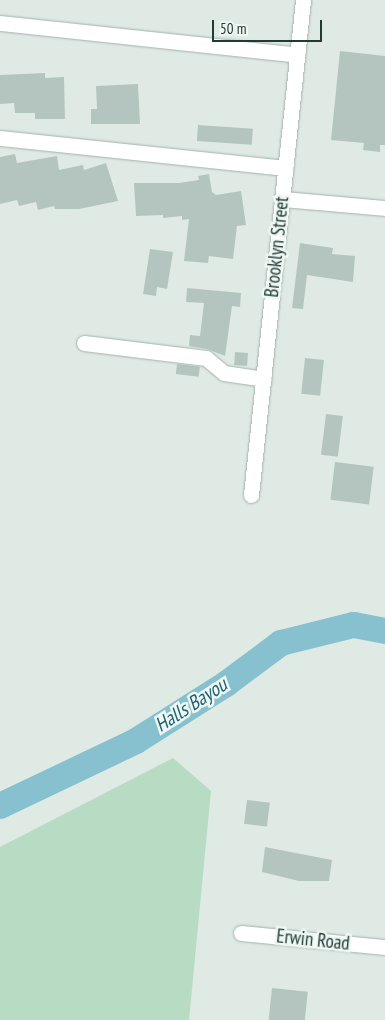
<!DOCTYPE html>
<html>
<head>
<meta charset="utf-8">
<style>
  body { margin:0 }
  #map { position:relative; width:385px; height:1020px; overflow:hidden; background:#dfeae5; font-family:"PT Sans Narrow",sans-serif }
  div>[style] { position:absolute }
  .green>* { inset:0; background:#b8dbc3 }
  .river>* { height:26px; margin:-13px; padding:0 13px; transform-origin:13px; border-radius:13px; background:#87c1cf }
  .building>* { inset:0; background:#b4c5bf; transform-origin:0 0 }
  .roads { filter:drop-shadow(0 0 1px #a2b2ac) drop-shadow(0 0 1px #a2b2ac) }
  .minor>* { height:15px; margin:-7.5px; padding:0 7.5px; transform-origin:7.5px; border-radius:7.5px; background:#fff }
  span { translate:-50% -50%; white-space:nowrap; text-align:center; line-height:1.15; -webkit-text-stroke:5px #eff7f3; paint-order:stroke }
  .street-label { font-size:19px; color:#203a34 }
  .water-label { font-size:20px; color:#1c6274; font-style:italic }
  .scale { position:absolute; left:212px; top:20px; width:110px; height:22px; box-sizing:border-box; border:2px solid #203a34; border-top:0; padding-left:6px; font-size:15px; line-height:18px; white-space:nowrap; color:#203a34; -webkit-text-stroke:4px #eff7f3; paint-order:stroke }
</style>
</head>
<body>
<div id="map">
  <div class="green">
    <div style="clip-path:polygon(173px 758px,211px 791px,189px 1020px,0 1020px,0 847px)"></div>
  </div>
  <div class="river">
    <div style="left:0;top:806px;width:151px;rotate:-25.5deg"></div>
    <div style="left:136px;top:741px;width:107px;rotate:-32.3deg"></div>
    <div style="left:226px;top:684px;width:69px;rotate:-36.7deg"></div>
    <div style="left:281px;top:643px;width:75px;rotate:-13.9deg"></div>
    <div style="left:354px;top:625px;width:32px;rotate:11deg"></div>
  </div>
  <div class="building">
    <div style="clip-path:polygon(340px 51px,385px 56px,385px 145px,380px 145px,380px 152px,363px 150px,364px 143px,331px 140px)"></div>
    <div style="clip-path:polygon(45px 73px,45px 78px,64px 77px,65px 119px,35px 119px,35px 113px,15px 113px,14px 103px,0 104px,0 75px)"></div>
    <div style="clip-path:polygon(138px 84px,140px 124px,91px 124px,91px 109px,97px 109px,96px 86px)"></div>
    <div style="left:198px;top:125px;width:55px;height:16px;rotate:4deg"></div>
    <div style="clip-path:polygon(15px 154px,17px 163px,57px 156px,59px 170px,83px 165px,84px 170px,106px 163px,118px 201px,79px 209px,55px 209px,54px 206px,38px 210px,36px 202px,19px 206px,17px 200px,0 204px,0 157px)"></div>
    <div style="clip-path:polygon(209px 174px,212px 192px,216px 195px,241px 191px,246px 225px,237px 226px,233px 259px,209px 256px,208px 263px,184px 261px,189px 219px,182px 220px,182px 216px,163px 218px,163px 215px,136px 216px,134px 183px,179px 183px,199px 180px,198px 176px)"></div>
    <div style="clip-path:polygon(300px 243px,333px 248px,332px 254px,355px 256px,353px 282px,307px 275px,303px 309px,292px 308px)"></div>
    <div style="clip-path:polygon(150px 249px,173px 252px,167px 289px,157px 287px,156px 296px,143px 294px)"></div>
    <div style="clip-path:polygon(187px 288px,241px 293px,240px 307px,232px 306px,225px 356px,207px 349px,189px 346px,190px 335px,200px 336px,204px 303px,186px 302px)"></div>
    <div style="left:235px;top:352px;width:13px;height:13px;rotate:4deg"></div>
    <div style="left:305px;top:358px;width:19px;height:36px;rotate:6deg"></div>
    <div style="left:177px;top:364px;width:23px;height:10px;rotate:7deg"></div>
    <div style="left:326px;top:414px;width:17px;height:41px;rotate:7deg"></div>
    <div style="left:335px;top:462px;width:39px;height:38px;rotate:7deg"></div>
    <div style="left:247px;top:800px;width:23px;height:24px;rotate:7deg"></div>
    <div style="clip-path:polygon(265px 847px,332px 860px,329px 881px,299px 881px,262px 872px)"></div>
    <div style="left:272px;top:988px;width:36px;height:32px;rotate:6deg"></div>
  </div>
  <div class="roads">
    <div class="minor">
      <div style="left:0;top:23px;width:299px;rotate:6.1deg"></div>
      <div style="left:0;top:138px;width:287px;rotate:6deg"></div>
      <div style="left:282px;top:199px;width:103px;rotate:5deg"></div>
      <div style="left:84px;top:343px;width:123px;rotate:7deg"></div>
      <div style="left:206px;top:358px;width:23px;rotate:40deg"></div>
      <div style="left:224px;top:373px;width:40px;rotate:8.5deg"></div>
      <div style="left:251px;top:495px;width:498px;rotate:-84deg"></div>
      <div style="left:241px;top:933px;width:145px;rotate:5.6deg"></div>
    </div>
  </div>
  <div class="street-label">
    <span style="left:277px;top:247px;rotate:-84deg">Brooklyn Street</span>
    <span style="left:313px;top:940px;rotate:6deg">Erwin Road</span>
  </div>
  <div class="water-label">
    <span style="left:191px;top:705px;rotate:-33deg">Halls Bayou</span>
  </div>
  <div class="scale">50 m</div>
</div>
</body>
</html>
